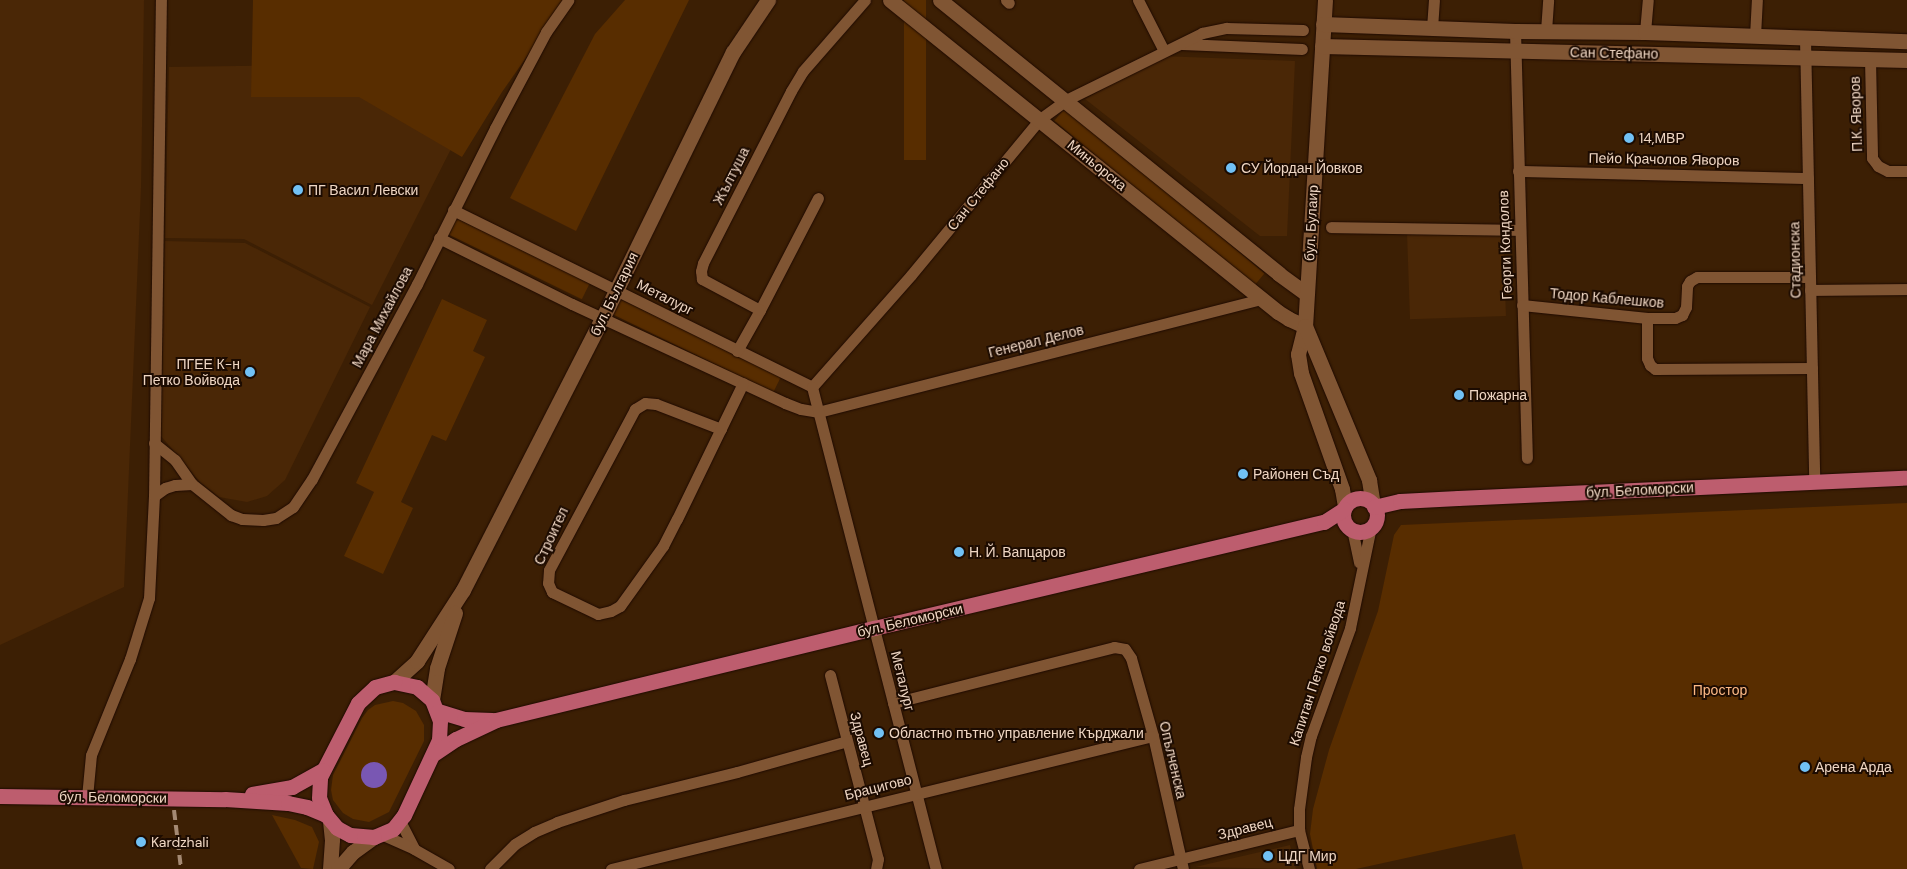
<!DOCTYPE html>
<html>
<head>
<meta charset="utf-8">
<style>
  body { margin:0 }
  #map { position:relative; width:1907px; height:869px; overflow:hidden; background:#3c1f04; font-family:"DM Sans",sans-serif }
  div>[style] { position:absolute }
  .built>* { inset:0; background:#4a2706; transform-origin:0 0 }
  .green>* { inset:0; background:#582d00; transform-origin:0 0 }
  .water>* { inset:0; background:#7957b3 }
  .round { border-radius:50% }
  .roads { filter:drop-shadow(0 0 1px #1e0a00) drop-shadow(0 0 1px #1e0a00) }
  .street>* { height:11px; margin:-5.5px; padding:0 5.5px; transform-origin:5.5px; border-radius:5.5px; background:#805533 }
  .secondary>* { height:15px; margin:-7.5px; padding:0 7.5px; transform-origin:7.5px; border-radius:7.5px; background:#805533 }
  .primary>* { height:15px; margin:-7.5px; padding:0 7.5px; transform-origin:7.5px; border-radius:7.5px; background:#bd5d6e }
  .primary>.ring { margin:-7.5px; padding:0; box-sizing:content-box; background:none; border:15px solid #bd5d6e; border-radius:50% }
  .rail>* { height:4px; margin-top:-2px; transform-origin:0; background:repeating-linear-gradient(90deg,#a48973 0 10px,transparent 0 15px) }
  .dots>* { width:14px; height:14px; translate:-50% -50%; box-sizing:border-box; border:2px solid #1c0b01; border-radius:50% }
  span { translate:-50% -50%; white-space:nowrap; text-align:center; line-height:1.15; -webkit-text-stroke:4px #1c0b01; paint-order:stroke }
  .street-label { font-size:14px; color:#efd6c3 }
  .poi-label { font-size:14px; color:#efd6c3 }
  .left { translate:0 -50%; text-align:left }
  .right { translate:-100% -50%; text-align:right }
  .park-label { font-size:14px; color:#fdb985 }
</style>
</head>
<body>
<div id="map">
  <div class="built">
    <div style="clip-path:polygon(0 0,144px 0,141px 188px,124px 587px,0 645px)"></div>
    <div style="clip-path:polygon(1161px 56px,1295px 61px,1287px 236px,1260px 236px,1085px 99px)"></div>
    <div style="clip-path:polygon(320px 65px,454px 143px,372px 305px,244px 239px,165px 238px,169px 67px)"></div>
    <div style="left:1503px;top:231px;width:85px;height:96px;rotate:88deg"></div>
    <div style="clip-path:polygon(165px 241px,245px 243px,370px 307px,285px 480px,267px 496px,247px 502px,219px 497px,200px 482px,161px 436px)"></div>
    <div style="clip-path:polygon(1290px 845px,1296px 869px,1195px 867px)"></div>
  </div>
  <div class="green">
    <div style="clip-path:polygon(253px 0,566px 0,502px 92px,462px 157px,359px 97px,251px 97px)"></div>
    <div style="clip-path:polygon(625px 0,689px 0,576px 231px,510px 198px,595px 34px)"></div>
    <div style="left:904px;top:0;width:22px;height:160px"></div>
    <div style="left:1066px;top:107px;width:259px;height:18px;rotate:40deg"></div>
    <div style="left:454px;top:217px;width:151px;height:18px;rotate:26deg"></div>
    <div style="left:618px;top:298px;width:181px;height:17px;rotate:26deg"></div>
    <div style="clip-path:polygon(442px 299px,487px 320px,473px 351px,485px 357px,446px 441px,432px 435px,401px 502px,413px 508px,383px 574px,344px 556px,374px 492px,356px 483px)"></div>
    <div style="clip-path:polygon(1907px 503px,1907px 869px,1523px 869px,1515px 834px,1356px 869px,1317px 869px,1310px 834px,1313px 809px,1329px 750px,1378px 611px,1394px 535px,1401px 525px)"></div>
    <div style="clip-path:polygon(393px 701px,403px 703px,416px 711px,424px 725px,424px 741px,389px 812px,369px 822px,353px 819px,343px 813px,333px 800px,331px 790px,333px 775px,362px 718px,368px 710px,375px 705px)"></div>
    <div style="clip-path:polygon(272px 815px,295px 820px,312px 827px,319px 842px,313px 869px,301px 868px)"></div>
  </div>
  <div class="water">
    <div class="round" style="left:361px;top:762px;width:26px;height:26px"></div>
  </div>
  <div class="roads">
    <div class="street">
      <div style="left:1006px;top:0;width:4px;rotate:45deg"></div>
      <div style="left:1138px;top:0;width:57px;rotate:63deg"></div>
      <div style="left:1432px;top:28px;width:28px;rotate:-86deg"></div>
      <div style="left:1515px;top:31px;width:427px;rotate:88.4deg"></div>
      <div style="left:1546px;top:31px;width:31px;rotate:-86deg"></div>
      <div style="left:1645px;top:32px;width:32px;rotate:-85deg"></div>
      <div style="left:1755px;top:36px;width:36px;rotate:-87deg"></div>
      <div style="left:1805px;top:38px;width:443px;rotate:88.8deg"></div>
      <div style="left:1182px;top:44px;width:120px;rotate:2.4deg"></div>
      <div style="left:1870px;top:59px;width:99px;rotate:88.8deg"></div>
      <div style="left:1872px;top:158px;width:10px;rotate:53deg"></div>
      <div style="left:1878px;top:166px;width:11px;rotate:27deg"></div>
      <div style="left:1888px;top:171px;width:19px"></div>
      <div style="left:1518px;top:171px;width:290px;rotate:1.4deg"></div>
      <div style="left:453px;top:210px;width:400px;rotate:26.2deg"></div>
      <div style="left:1331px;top:227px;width:189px;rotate:0.9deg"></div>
      <div style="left:439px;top:238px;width:148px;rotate:26.4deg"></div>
      <div style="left:572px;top:304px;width:235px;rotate:24.9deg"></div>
      <div style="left:785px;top:403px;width:17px;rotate:21deg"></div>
      <div style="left:801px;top:409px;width:17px;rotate:10deg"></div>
      <div style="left:818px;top:412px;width:458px;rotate:-14.3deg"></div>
      <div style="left:1810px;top:290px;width:97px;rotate:-0.6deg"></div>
      <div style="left:1522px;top:305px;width:126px;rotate:5.9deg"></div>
      <div style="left:1647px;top:318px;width:28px"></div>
      <div style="left:1675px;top:318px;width:8px;rotate:-23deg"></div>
      <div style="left:1682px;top:315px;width:9px;rotate:-63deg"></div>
      <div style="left:1686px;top:307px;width:21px;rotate:-87deg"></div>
      <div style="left:1687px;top:286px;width:6px;rotate:-59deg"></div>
      <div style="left:1690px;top:281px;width:8px;rotate:-30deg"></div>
      <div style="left:1697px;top:277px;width:113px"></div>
      <div style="left:760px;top:310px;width:126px;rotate:-62.6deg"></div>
      <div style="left:1647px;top:318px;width:40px;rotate:90deg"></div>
      <div style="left:1647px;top:358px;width:8px;rotate:67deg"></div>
      <div style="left:1650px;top:365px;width:6px;rotate:39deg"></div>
      <div style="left:1655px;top:369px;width:157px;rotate:-0.4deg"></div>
      <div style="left:737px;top:351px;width:47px;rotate:-60.7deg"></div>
      <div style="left:760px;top:310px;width:66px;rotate:-151.9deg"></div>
      <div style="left:702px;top:279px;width:8px;rotate:-97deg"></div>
      <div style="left:701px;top:271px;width:8px;rotate:-76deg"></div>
      <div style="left:703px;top:263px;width:193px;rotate:-62.9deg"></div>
      <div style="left:791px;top:91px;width:23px;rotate:-59deg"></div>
      <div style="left:803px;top:71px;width:94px;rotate:-48.9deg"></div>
      <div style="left:812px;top:387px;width:149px;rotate:-48.5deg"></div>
      <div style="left:911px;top:275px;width:202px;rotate:-50.4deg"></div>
      <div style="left:1040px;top:119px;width:32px;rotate:-36deg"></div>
      <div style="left:1066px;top:100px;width:152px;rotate:-26.2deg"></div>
      <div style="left:1202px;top:33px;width:25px;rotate:-12deg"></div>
      <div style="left:1226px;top:28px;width:77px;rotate:1.5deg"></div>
      <div style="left:812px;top:387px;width:498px;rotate:75.6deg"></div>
      <div style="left:721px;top:429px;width:70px;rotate:-159deg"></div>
      <div style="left:656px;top:404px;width:11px;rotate:-175deg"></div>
      <div style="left:645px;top:403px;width:12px;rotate:149deg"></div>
      <div style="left:635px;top:409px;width:183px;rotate:118.1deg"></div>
      <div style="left:549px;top:570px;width:13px;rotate:94deg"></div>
      <div style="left:548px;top:583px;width:10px;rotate:66deg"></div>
      <div style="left:552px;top:592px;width:51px;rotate:25.6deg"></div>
      <div style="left:598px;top:614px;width:13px;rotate:-13deg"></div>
      <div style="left:611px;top:611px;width:10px;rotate:-29deg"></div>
      <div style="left:620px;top:606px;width:74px;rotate:-54.4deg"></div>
      <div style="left:663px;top:546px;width:30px;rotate:-63deg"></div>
      <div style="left:677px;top:519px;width:151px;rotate:-64.1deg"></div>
      <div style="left:154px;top:443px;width:27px;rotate:39deg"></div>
      <div style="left:175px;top:460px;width:29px;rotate:55deg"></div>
      <div style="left:192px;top:484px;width:50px;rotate:38.5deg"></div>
      <div style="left:231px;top:515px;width:12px;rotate:20deg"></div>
      <div style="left:242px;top:519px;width:21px;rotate:3deg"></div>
      <div style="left:263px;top:520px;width:13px;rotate:-9deg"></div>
      <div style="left:276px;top:518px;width:20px;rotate:-33deg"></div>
      <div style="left:293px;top:507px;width:34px;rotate:-56deg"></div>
      <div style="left:312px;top:479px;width:221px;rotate:-61.7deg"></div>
      <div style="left:417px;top:284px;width:174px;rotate:-63.4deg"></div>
      <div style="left:495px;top:128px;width:109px;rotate:-62deg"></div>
      <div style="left:546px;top:32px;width:39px;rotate:-55deg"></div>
      <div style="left:154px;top:496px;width:14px;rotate:-36deg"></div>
      <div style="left:165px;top:488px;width:10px;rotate:-17deg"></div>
      <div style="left:175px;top:485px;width:17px;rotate:-3deg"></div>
      <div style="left:1352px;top:529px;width:34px;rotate:78deg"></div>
      <div style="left:830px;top:675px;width:190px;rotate:75.4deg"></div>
      <div style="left:878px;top:859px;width:10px;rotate:101deg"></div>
      <div style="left:893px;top:703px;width:228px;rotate:-14.2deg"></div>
      <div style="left:1114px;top:647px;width:11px;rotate:10deg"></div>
      <div style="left:1125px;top:649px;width:11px;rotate:56deg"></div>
      <div style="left:1131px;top:658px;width:81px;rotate:74.2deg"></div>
      <div style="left:1153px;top:736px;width:136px;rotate:77.3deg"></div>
      <div style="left:87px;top:797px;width:42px;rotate:-84.6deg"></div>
      <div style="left:91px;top:755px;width:104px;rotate:-67.9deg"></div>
      <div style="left:130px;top:659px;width:64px;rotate:-72.7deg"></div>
      <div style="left:149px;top:598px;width:102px;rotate:-87.2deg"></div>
      <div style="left:154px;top:496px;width:496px;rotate:-89.2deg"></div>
      <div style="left:400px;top:821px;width:31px;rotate:63deg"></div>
      <div style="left:383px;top:835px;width:34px;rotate:24deg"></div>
      <div style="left:414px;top:849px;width:40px;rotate:29.7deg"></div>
      <div style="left:490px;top:869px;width:35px;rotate:-45deg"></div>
      <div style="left:515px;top:844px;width:22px;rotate:-32deg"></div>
      <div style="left:534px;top:832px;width:25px;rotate:-23deg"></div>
      <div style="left:557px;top:822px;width:71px;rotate:-18.2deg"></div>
      <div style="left:624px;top:800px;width:116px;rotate:-13.9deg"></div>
      <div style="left:737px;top:772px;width:114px;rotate:-15.7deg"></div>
      <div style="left:611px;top:869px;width:558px;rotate:-13.79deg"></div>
      <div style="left:1139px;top:869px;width:165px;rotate:-13.7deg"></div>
      <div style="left:1309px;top:869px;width:40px;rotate:-104.4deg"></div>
      <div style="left:1299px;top:830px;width:21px;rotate:-90deg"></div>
      <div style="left:1299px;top:809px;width:52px;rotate:-82.3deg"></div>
      <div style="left:1306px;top:757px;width:22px;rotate:-77deg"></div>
      <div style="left:1311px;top:736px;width:115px;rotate:-70.1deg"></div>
      <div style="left:1350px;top:628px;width:103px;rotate:-78.3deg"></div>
    </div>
    <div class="secondary">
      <div style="left:890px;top:0;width:498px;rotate:38.8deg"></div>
      <div style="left:1278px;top:312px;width:13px;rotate:32deg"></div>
      <div style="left:1289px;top:319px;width:17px;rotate:24deg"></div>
      <div style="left:940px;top:0;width:436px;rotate:38.9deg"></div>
      <div style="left:1279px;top:274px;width:34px;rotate:36deg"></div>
      <div style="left:1325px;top:0;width:327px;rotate:93.5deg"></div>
      <div style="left:1305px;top:326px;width:29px;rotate:104deg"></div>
      <div style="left:1298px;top:354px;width:19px;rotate:81deg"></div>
      <div style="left:1301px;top:373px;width:123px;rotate:70.5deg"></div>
      <div style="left:1342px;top:489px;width:17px;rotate:80deg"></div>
      <div style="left:1323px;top:24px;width:192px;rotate:2.1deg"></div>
      <div style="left:1515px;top:31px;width:130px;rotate:0.4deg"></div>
      <div style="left:1645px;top:32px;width:262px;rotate:2deg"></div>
      <div style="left:1322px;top:46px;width:585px;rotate:1.37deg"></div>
      <div style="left:1305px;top:326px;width:167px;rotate:67.4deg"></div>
      <div style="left:1369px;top:480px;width:24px;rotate:81deg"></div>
      <div style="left:394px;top:682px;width:31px;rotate:-42deg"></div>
      <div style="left:417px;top:661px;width:85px;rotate:-57.1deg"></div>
      <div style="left:463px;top:590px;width:307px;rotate:-62.9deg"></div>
      <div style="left:603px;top:317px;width:295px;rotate:-63.9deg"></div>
      <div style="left:733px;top:52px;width:63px;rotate:-56.1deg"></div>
      <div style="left:432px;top:700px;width:32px;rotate:-81deg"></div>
      <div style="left:437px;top:668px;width:58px;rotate:-71.9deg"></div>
      <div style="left:330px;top:821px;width:19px;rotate:84deg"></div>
      <div style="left:332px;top:840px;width:29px;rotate:94deg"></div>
      <div style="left:338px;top:869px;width:23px;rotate:-49deg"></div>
      <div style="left:353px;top:852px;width:26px;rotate:-36deg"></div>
    </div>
    <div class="primary">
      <div class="ring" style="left:1343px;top:498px;width:19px;height:19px"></div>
      <div style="left:1374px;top:507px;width:27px;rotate:-13deg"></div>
      <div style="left:1400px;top:501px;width:58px;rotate:-3deg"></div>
      <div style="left:1458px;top:498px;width:449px;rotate:-2.6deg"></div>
      <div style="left:394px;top:682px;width:24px;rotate:12deg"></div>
      <div style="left:417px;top:687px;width:20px;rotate:41deg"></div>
      <div style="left:432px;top:700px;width:22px;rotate:69deg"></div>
      <div style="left:440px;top:721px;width:19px;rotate:93deg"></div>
      <div style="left:439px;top:740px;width:83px;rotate:115deg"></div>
      <div style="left:404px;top:815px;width:18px;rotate:128deg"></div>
      <div style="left:393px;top:829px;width:21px;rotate:157deg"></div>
      <div style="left:374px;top:837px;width:24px;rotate:-175deg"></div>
      <div style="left:350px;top:835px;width:15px;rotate:-152deg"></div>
      <div style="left:337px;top:828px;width:17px;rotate:-130deg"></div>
      <div style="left:326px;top:815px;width:18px;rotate:-112deg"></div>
      <div style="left:319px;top:798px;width:21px;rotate:-87deg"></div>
      <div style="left:320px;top:777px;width:83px;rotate:-62.8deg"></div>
      <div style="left:358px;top:703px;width:23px;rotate:-43deg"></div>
      <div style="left:375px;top:687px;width:20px;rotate:-15deg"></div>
      <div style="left:438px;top:711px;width:27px;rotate:17deg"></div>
      <div style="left:464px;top:719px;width:28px;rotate:2deg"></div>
      <div style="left:435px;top:753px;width:25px;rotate:-34deg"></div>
      <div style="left:456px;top:739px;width:44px;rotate:-25.4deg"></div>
      <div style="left:496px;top:720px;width:389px;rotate:-13.7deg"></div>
      <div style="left:874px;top:628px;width:462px;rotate:-13.3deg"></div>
      <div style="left:1324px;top:522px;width:24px;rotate:-33deg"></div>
      <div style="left:252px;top:794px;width:41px;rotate:-9.9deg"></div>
      <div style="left:292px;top:787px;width:35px;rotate:-29deg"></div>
      <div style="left:0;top:796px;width:225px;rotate:0.8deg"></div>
      <div style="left:225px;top:799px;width:63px;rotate:3.6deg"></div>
      <div style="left:288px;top:803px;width:19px;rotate:12deg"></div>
      <div style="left:307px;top:807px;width:21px;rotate:23deg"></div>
    </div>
  </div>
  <div class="rail">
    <div style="left:174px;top:810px;width:59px;rotate:83.2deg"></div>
  </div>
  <div class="dots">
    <div style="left:1629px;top:138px;background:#71c1f5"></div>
    <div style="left:1231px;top:168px;background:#71c1f5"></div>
    <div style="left:298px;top:190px;background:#71c1f5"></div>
    <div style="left:250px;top:372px;background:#71c1f5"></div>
    <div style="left:1459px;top:395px;background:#71c1f5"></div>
    <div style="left:1243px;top:474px;background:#71c1f5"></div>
    <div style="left:959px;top:552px;background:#71c1f5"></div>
    <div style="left:879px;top:733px;background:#71c1f5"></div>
    <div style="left:1805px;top:767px;background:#71c1f5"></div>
    <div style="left:141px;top:842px;background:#71c1f5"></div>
    <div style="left:1268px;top:856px;background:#71c1f5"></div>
  </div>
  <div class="street-label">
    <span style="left:1614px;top:53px;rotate:1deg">Сан Стефано</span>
    <span style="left:1856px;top:114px;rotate:-92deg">П.К. Яворов</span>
    <span style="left:1664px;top:159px;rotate:1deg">Пейо Крачолов Яворов</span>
    <span style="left:1097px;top:165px;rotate:39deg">Миньорска</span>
    <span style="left:731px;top:176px;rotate:-63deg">Жълтуша</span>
    <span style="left:978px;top:194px;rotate:-51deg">Сан Стефано</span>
    <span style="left:1311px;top:223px;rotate:-87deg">бул. Булаир</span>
    <span style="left:1505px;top:245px;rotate:-92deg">Георги Кондолов</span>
    <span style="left:1795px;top:260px;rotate:-91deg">Стадионска</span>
    <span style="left:614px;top:294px;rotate:-64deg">бул. България</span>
    <span style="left:665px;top:297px;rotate:27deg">Металург</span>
    <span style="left:1607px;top:298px;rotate:5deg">Тодор Каблешков</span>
    <span style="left:382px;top:317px;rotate:-62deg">Мара Михайлова</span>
    <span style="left:1036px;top:341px;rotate:-14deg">Генерал Делов</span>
    <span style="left:1640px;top:490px;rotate:-3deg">бул. Беломорски</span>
    <span style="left:551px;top:536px;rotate:-65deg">Строител</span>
    <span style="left:910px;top:620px;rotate:-13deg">бул. Беломорски</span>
    <span style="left:1317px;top:673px;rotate:-72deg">Капитан Петко войвода</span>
    <span style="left:903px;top:681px;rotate:76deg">Металург</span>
    <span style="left:862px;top:739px;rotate:75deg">Здравец</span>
    <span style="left:1173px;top:760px;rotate:77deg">Опълченска</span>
    <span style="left:878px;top:787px;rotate:-14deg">Брацигово</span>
    <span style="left:113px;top:797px;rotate:1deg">бул. Беломорски</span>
    <span style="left:1245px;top:828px;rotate:-14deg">Здравец</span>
  </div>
  <div class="poi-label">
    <span class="left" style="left:1639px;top:138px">14,МВР</span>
    <span class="left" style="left:1241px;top:168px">СУ Йордан Йовков</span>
    <span class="left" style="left:308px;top:190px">ПГ Васил Левски</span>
    <span class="right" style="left:240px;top:372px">ПГЕЕ К-н<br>Петко Войвода</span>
    <span class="left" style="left:1469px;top:395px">Пожарна</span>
    <span class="left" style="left:1253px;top:474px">Районен Съд</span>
    <span class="left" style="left:969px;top:552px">Н. Й. Вапцаров</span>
    <span class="left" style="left:889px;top:733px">Областно пътно управление Кърджали</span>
    <span class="left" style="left:1815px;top:767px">Арена Арда</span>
    <span class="left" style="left:151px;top:842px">Kardzhali</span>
    <span class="left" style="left:1278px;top:856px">ЦДГ Мир</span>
  </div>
  <div class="park-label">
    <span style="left:1720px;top:690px">Простор</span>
  </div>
</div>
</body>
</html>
